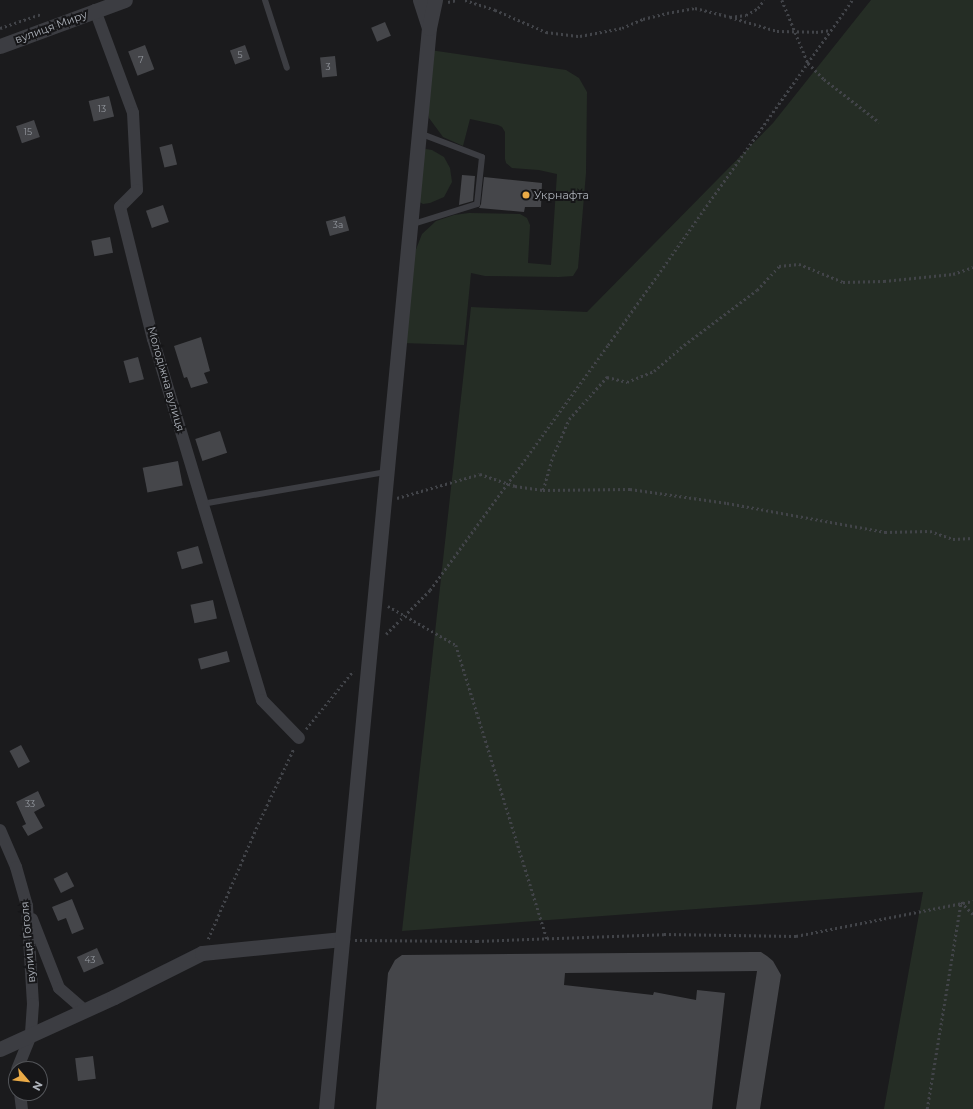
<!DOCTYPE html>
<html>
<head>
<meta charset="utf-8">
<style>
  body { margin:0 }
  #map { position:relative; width:973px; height:1109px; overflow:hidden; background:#1b1b1d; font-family:Montserrat,sans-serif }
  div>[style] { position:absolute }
  .green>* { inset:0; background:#252d25 }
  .building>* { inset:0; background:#45464a; transform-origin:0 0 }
  .path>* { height:2.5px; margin-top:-1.25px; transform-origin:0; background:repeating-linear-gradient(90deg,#424449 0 2px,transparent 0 5px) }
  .service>* { height:6px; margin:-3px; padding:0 3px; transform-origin:3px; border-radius:3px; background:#3c3d42 }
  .minor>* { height:12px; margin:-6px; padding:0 6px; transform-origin:6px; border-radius:6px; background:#3c3d42 }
  .tertiary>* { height:15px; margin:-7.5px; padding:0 7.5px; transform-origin:7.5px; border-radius:7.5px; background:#3c3d42 }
  .dots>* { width:11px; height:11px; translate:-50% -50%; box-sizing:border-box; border:2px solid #161618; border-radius:50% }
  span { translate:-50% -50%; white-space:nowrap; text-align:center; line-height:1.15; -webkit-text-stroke:4px #161618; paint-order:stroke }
  .number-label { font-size:9px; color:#94989f }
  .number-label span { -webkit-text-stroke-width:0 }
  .street-label { font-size:11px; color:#aeb3bb }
  .poi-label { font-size:11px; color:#aeb3bb }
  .left { translate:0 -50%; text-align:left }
  .north { position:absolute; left:8px; top:1061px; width:40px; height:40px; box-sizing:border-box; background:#161618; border:1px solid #535559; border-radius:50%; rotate:118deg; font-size:11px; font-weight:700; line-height:16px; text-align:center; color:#aeb3bb }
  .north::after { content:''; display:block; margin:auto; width:14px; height:18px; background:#eaaa46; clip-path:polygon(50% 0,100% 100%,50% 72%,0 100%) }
</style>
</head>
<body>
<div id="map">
  <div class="green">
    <div style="clip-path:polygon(871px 0,973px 0,973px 1109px,884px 1109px,923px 892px,402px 931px,471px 307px,587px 312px,773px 123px)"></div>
    <div style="clip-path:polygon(430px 50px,566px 70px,579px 78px,587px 92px,586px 173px,578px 268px,573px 276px,559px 277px,485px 276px,471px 273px,464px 345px,402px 343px,413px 257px,422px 234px,436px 221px,454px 215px,469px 213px,520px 214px,527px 218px,530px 225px,528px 263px,551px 265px,557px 174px,539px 170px,512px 168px,506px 163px,505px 159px,505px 132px,502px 127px,498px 125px,470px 119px,463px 146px,443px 137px,429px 118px,426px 105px)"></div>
    <div style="clip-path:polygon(426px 149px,432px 150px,444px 157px,450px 168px,452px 182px,444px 197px,430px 203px,423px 204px,416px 200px,420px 151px)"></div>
  </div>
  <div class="building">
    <div style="left:385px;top:22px;width:15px;height:15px;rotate:67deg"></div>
    <div style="left:145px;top:45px;width:26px;height:18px;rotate:69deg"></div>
    <div style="left:245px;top:45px;width:15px;height:16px;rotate:70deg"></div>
    <div style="left:335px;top:56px;width:20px;height:15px;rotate:84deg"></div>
    <div style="left:109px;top:96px;width:21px;height:21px;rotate:76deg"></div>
    <div style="left:34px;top:120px;width:18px;height:19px;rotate:71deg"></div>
    <div style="left:172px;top:144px;width:21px;height:13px;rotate:76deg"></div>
    <div style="clip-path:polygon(462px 175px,475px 176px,473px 201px,459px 205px)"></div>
    <div style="clip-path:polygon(484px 177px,542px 183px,541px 207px,525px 207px,524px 212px,479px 208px,481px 204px)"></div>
    <div style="left:163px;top:205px;width:18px;height:18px;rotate:71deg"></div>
    <div style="left:345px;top:216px;width:15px;height:20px;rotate:74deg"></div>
    <div style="left:110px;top:237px;width:16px;height:19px;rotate:79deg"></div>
    <div style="clip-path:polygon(201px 337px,210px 371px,204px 373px,208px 383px,191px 388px,187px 377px,184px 378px,174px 346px)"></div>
    <div style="left:138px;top:357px;width:23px;height:15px;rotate:75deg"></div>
    <div style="left:220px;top:431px;width:23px;height:26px;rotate:72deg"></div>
    <div style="left:178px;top:461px;width:25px;height:36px;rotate:79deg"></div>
    <div style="left:198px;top:546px;width:18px;height:22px;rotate:74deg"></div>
    <div style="left:213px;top:600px;width:19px;height:23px;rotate:78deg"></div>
    <div style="left:227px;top:651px;width:11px;height:30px;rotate:75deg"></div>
    <div style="left:21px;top:745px;width:19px;height:13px;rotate:62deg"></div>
    <div style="clip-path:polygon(38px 791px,45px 806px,34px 812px,43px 828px,28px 836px,22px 826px,26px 824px,16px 802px)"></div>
    <div style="left:67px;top:872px;width:16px;height:15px;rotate:63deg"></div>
    <div style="clip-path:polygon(72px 899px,84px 929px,72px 934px,66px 918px,58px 921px,52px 907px)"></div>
    <div style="left:97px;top:948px;width:17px;height:22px;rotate:66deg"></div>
    <div style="clip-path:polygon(753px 952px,761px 952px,767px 956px,773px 961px,781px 975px,760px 1109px,736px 1109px,757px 971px,565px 973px,564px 985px,653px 995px,654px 992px,696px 1000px,697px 990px,725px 993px,712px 1109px,376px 1109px,388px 973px,395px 960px,402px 955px)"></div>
    <div style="left:93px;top:1056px;width:23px;height:18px;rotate:83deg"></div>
  </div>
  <div class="path">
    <div style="left:465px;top:0;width:32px;rotate:18deg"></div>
    <div style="left:495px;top:10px;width:56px;rotate:23.3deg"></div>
    <div style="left:546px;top:32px;width:34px;rotate:7deg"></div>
    <div style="left:580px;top:36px;width:43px;rotate:-10.8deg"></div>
    <div style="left:622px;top:28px;width:23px;rotate:-23deg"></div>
    <div style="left:643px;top:19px;width:25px;rotate:-14deg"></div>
    <div style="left:667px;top:13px;width:28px;rotate:-10deg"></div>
    <div style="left:695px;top:8px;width:36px;rotate:14deg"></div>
    <div style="left:730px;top:17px;width:16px;rotate:-7deg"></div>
    <div style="left:746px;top:15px;width:14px;rotate:-30deg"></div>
    <div style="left:758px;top:8px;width:10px;rotate:-53deg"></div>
    <div style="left:782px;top:0;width:68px;rotate:67.6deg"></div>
    <div style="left:808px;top:63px;width:23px;rotate:45deg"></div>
    <div style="left:824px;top:79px;width:70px;rotate:38deg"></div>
    <div style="left:448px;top:2px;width:9px;rotate:-13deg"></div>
    <div style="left:730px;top:17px;width:49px;rotate:16.6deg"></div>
    <div style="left:777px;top:31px;width:39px;rotate:1deg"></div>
    <div style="left:816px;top:32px;width:15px;rotate:-8deg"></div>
    <div style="left:0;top:28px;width:43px;rotate:-18.9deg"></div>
    <div style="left:543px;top:490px;width:87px;rotate:-0.7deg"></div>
    <div style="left:630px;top:489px;width:98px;rotate:8.2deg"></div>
    <div style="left:727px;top:503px;width:161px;rotate:10.4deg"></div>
    <div style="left:885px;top:532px;width:45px;rotate:-1.3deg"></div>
    <div style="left:930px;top:531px;width:24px;rotate:19deg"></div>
    <div style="left:953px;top:539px;width:20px;rotate:-3deg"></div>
    <div style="left:397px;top:498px;width:86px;rotate:-16.1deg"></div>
    <div style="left:480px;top:474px;width:37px;rotate:19deg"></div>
    <div style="left:515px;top:486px;width:28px;rotate:8deg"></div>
    <div style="left:543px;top:490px;width:35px;rotate:-74deg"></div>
    <div style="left:553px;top:456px;width:40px;rotate:-66.6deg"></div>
    <div style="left:569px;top:419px;width:57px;rotate:-47.9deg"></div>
    <div style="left:607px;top:377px;width:21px;rotate:14deg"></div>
    <div style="left:627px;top:382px;width:29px;rotate:-22deg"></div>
    <div style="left:654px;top:371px;width:35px;rotate:-41deg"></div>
    <div style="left:680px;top:348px;width:96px;rotate:-37deg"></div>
    <div style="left:757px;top:290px;width:33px;rotate:-47deg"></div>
    <div style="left:779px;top:266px;width:20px;rotate:-6deg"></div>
    <div style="left:799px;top:264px;width:48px;rotate:22.2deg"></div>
    <div style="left:843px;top:282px;width:41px;rotate:-1.4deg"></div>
    <div style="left:884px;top:281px;width:69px;rotate:-5.8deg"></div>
    <div style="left:953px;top:274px;width:21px;rotate:-19deg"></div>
    <div style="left:388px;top:606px;width:78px;rotate:29.8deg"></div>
    <div style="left:456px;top:645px;width:308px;rotate:72.8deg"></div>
    <div style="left:386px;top:634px;width:62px;rotate:-45deg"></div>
    <div style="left:430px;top:590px;width:303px;rotate:-54deg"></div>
    <div style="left:608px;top:345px;width:423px;rotate:-54.7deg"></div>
    <div style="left:306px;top:729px;width:75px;rotate:-51deg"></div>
    <div style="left:208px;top:939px;width:125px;rotate:-66.5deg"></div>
    <div style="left:258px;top:824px;width:84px;rotate:-64.7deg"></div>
    <div style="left:355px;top:940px;width:122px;rotate:0.5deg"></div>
    <div style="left:477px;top:941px;width:187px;rotate:-2.1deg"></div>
    <div style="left:664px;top:934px;width:132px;rotate:0.9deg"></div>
    <div style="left:796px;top:936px;width:180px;rotate:-11.2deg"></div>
    <div style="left:927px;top:1109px;width:210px;rotate:-80.7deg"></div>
    <div style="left:961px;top:902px;width:17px;rotate:45deg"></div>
  </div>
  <div class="service">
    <div style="left:265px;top:0;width:71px;rotate:72.1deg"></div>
    <div style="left:410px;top:225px;width:70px;rotate:-17.4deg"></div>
    <div style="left:477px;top:204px;width:47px;rotate:-83.9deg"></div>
    <div style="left:482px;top:157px;width:67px;rotate:-159.1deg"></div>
    <div style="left:202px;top:504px;width:187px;rotate:-9.9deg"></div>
  </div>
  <div class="minor">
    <div style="left:95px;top:10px;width:110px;rotate:69.7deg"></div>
    <div style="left:133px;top:113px;width:77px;rotate:87deg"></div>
    <div style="left:137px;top:190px;width:24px;rotate:135deg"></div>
    <div style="left:120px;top:207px;width:136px;rotate:76deg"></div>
    <div style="left:153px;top:339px;width:377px;rotate:73.2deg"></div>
    <div style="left:262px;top:700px;width:53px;rotate:45.8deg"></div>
    <div style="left:0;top:830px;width:40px;rotate:66.6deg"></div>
    <div style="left:16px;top:867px;width:41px;rotate:74.2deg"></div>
    <div style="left:27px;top:906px;width:98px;rotate:86.5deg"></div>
    <div style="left:33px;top:1004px;width:31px;rotate:94deg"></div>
    <div style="left:31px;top:1035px;width:37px;rotate:112deg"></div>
    <div style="left:32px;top:919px;width:74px;rotate:68.6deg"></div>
    <div style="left:59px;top:988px;width:35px;rotate:41deg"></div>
    <div style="left:20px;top:1093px;width:16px;rotate:83deg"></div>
  </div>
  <div class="tertiary">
    <div style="left:420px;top:0;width:28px;rotate:72deg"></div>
    <div style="left:0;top:46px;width:133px;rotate:-20.2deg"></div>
    <div style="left:0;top:1049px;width:125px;rotate:-24.5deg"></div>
    <div style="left:114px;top:997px;width:98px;rotate:-26.6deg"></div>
    <div style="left:202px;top:953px;width:141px;rotate:-5.7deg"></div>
    <div style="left:326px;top:1109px;width:1086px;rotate:-84.56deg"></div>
    <div style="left:429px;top:28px;width:29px;rotate:-78deg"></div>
  </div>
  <div class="dots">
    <div style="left:526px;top:195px;background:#eaaa46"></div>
  </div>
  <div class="number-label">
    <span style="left:240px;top:55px">5</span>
    <span style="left:141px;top:60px">7</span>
    <span style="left:328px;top:67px">3</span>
    <span style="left:102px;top:109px">13</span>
    <span style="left:28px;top:132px">15</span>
    <span style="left:338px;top:225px">3а</span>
    <span style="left:30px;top:804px">33</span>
    <span style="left:90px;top:960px">43</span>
  </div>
  <div class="street-label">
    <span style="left:51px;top:27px;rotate:-20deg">вулиця Миру</span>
    <span style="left:166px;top:379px;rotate:74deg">Молодіжна вулиця</span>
    <span style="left:28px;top:942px;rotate:-95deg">вулиця Гоголя</span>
  </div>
  <div class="poi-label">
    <span class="left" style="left:534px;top:195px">Укрнафта</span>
  </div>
  <div class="north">N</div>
</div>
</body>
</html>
